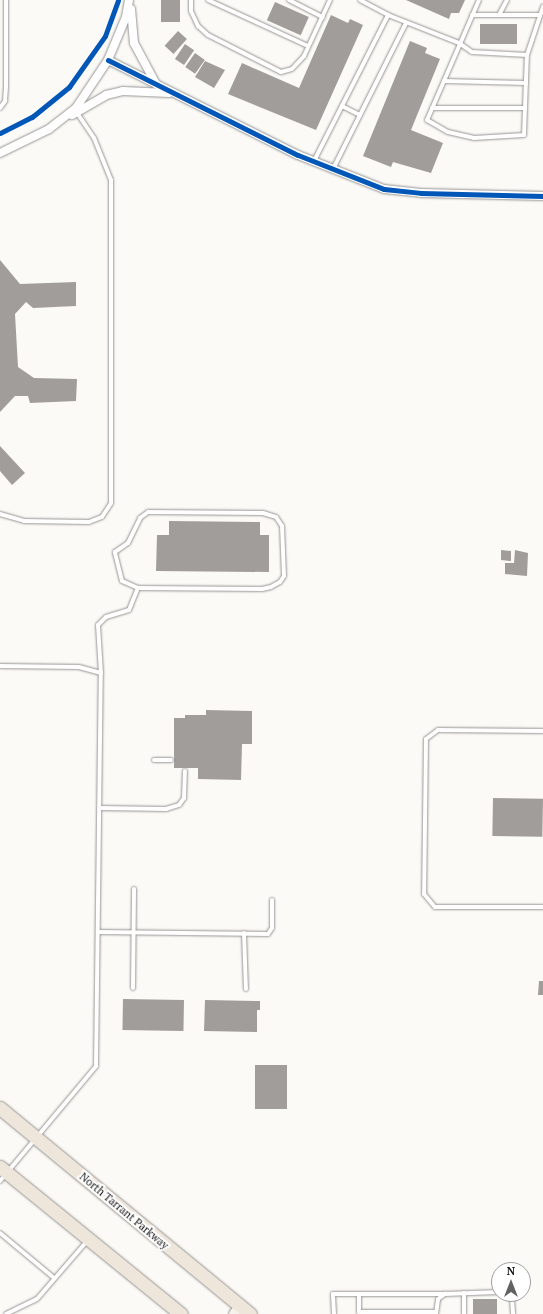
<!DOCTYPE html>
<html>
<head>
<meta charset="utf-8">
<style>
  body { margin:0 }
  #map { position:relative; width:543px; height:1314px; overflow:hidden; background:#fcfaf6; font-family:"PT Serif",serif }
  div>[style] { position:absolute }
  .building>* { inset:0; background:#a09d9b; transform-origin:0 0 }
  .roads { filter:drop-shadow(0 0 1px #969594) drop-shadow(0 0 1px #969594) }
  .lane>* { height:4px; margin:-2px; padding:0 2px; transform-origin:2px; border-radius:2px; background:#fffefe }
  .street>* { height:8px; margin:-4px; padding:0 4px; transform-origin:4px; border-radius:4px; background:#fffefe }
  .secondary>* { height:11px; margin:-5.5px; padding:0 5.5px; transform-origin:5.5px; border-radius:5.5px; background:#f6f2eb }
  .primary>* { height:13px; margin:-6.5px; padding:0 6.5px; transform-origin:6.5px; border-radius:6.5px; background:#eee6da }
  .cycleway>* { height:5px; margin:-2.5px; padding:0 2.5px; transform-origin:2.5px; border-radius:2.5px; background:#0057b8 }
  span { translate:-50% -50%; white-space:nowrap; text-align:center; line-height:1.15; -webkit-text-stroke:4px #fff; paint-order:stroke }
  .street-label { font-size:11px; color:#101010 }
  .north { position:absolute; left:491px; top:1262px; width:40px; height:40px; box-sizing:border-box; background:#fff; border:1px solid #9f9f9f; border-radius:50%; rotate:0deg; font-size:11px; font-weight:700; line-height:16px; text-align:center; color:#101010 }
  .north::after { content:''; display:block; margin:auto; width:14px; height:18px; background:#636260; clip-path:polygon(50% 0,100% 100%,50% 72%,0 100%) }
</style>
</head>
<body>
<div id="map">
  <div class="building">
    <div style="left:161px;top:0;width:19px;height:22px"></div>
    <div style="clip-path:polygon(406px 0,465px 0,459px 13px,451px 13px,449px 19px)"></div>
    <div style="left:275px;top:2px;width:37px;height:20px;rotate:24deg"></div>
    <div style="clip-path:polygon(331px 15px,348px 23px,350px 19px,363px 25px,316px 130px,228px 94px,242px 63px,299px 88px)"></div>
    <div style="left:480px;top:24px;width:37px;height:20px"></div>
    <div style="left:178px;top:31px;width:12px;height:20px;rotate:42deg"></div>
    <div style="clip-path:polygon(410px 41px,427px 48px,425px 53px,440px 59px,411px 130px,443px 143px,431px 173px,393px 162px,391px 167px,363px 156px)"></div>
    <div style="left:185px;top:44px;width:11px;height:18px;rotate:34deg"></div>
    <div style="left:195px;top:53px;width:12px;height:17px;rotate:35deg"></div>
    <div style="clip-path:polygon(205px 61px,225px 70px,214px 88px,195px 77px)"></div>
    <div style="clip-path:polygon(0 260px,20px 284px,76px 282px,76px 306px,33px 308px,26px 302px,15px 314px,18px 367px,34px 378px,77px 379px,76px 401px,30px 403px,28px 396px,15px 396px,0 412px)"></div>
    <div style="clip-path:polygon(0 446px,25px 473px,12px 485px,0 471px)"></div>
    <div style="clip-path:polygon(169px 521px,260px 522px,260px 535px,269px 535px,269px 572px,156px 571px,157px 535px,169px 535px)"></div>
    <div style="clip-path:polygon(501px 550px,511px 551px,511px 561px,501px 560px)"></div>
    <div style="clip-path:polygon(515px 550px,528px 553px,527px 576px,505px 574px,505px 563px,514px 563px)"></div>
    <div style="clip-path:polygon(206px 710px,252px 711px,252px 744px,242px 744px,241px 780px,198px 779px,198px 768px,174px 768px,174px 718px,185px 718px,185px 715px,206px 715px)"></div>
    <div style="left:493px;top:798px;width:50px;height:38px;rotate:1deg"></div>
    <div style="clip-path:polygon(539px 981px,543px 981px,543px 995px,538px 995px)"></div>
    <div style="left:123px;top:999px;width:61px;height:31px;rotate:1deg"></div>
    <div style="clip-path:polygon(205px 1000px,260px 1001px,260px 1010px,257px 1010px,257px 1032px,204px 1031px)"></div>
    <div style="left:255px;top:1065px;width:32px;height:44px"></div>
    <div style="left:473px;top:1299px;width:24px;height:15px"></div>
  </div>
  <div class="roads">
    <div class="lane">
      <div style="left:191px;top:0;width:11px;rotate:90deg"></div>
      <div style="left:191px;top:11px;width:17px;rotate:65deg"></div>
      <div style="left:198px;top:26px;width:13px;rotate:42deg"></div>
      <div style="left:208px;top:35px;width:82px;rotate:26.9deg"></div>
      <div style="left:281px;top:72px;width:11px;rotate:-15deg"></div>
      <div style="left:292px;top:69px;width:18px;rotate:-47deg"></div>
      <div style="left:304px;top:56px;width:62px;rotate:-65.1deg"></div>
      <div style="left:208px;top:0;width:110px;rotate:24.7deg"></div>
      <div style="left:289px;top:0;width:38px;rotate:27deg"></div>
      <div style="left:360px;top:0;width:32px;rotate:28deg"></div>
      <div style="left:388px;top:15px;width:76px;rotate:21.5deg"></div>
      <div style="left:459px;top:43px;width:16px;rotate:35deg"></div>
      <div style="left:472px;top:52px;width:55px;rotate:3.1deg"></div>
      <div style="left:479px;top:0;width:131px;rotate:113.4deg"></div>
      <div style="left:427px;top:120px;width:24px;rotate:30deg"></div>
      <div style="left:448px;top:132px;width:27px;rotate:13deg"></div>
      <div style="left:474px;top:138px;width:50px;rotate:-3.4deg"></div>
      <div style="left:524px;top:135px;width:80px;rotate:-87.9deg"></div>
      <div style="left:527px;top:55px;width:51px;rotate:-71.6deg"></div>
      <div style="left:472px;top:15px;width:68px"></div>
      <div style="left:499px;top:15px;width:17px;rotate:-62deg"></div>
      <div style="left:444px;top:81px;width:82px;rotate:1.4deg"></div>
      <div style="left:342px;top:106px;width:20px;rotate:27deg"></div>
      <div style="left:0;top:108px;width:9px;rotate:-54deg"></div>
      <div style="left:5px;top:101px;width:14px;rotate:-86deg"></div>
      <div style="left:6px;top:87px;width:87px;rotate:-90deg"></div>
      <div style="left:432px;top:108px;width:93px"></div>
      <div style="left:314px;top:161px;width:164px;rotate:-63.1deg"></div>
      <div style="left:333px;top:169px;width:163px;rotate:-63.4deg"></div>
      <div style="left:148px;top:512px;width:115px;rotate:0.5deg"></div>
      <div style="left:263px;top:513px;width:14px;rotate:17deg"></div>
      <div style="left:276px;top:517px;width:11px;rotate:56deg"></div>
      <div style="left:282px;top:526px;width:50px;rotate:87.7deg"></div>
      <div style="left:284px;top:576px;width:7px;rotate:124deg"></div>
      <div style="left:280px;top:582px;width:10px;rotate:151deg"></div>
      <div style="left:271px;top:587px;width:9px;rotate:167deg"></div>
      <div style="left:262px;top:589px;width:124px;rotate:-179.5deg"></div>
      <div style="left:138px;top:588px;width:17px;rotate:-156deg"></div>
      <div style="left:122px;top:581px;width:30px;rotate:-104deg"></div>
      <div style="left:115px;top:552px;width:16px;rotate:-35deg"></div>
      <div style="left:128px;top:543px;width:28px;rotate:-64deg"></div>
      <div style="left:140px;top:518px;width:10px;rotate:-37deg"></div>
      <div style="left:0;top:514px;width:25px;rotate:16deg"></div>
      <div style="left:24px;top:521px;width:65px;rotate:0.9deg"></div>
      <div style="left:89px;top:522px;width:14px;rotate:-21deg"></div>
      <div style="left:102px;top:517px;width:17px;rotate:-57deg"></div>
      <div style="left:111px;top:503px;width:323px;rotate:-90deg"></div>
      <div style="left:111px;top:180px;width:45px;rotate:-112deg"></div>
      <div style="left:94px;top:138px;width:30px;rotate:-124deg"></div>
      <div style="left:0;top:666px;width:79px;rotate:0.7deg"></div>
      <div style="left:79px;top:667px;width:23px;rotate:15deg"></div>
      <div style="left:543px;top:731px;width:105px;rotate:-179.5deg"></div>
      <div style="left:438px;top:730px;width:15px;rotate:143deg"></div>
      <div style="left:426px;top:739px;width:155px;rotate:90.7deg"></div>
      <div style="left:424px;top:894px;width:17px;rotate:50deg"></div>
      <div style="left:435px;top:907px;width:108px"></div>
      <div style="left:154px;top:760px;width:17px"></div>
      <div style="left:100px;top:808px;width:66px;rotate:0.9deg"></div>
      <div style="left:166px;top:809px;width:14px;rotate:-17deg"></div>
      <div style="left:179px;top:805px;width:9px;rotate:-54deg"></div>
      <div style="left:184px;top:798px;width:27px;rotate:-88deg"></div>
      <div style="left:98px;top:932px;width:170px;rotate:0.7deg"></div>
      <div style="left:268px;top:934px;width:7px;rotate:-56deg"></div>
      <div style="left:272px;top:928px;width:28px;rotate:-90deg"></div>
      <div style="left:244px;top:933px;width:56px;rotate:88deg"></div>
      <div style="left:133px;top:988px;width:99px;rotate:-89.4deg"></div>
      <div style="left:0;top:1181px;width:150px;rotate:-50.1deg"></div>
      <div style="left:96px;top:1066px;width:393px;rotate:-89.3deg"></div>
      <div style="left:101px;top:673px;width:48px;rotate:-93.6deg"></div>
      <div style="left:98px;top:625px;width:11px;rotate:-45deg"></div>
      <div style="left:106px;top:617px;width:24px;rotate:-17deg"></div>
      <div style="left:129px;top:610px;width:24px;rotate:-68deg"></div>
      <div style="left:0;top:1233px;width:70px;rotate:39.8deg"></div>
      <div style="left:359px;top:1294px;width:18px;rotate:90deg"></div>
      <div style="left:359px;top:1312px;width:77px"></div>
      <div style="left:506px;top:1294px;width:8px;rotate:40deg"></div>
      <div style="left:512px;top:1299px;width:15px;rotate:86deg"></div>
      <div style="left:6px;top:1314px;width:34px;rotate:-26deg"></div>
      <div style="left:37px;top:1299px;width:77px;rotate:-49.2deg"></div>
      <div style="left:334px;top:1314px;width:20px;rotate:-93deg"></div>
      <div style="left:333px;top:1294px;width:112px"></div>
      <div style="left:436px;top:1314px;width:15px;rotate:-82deg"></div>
      <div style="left:438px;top:1299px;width:9px;rotate:-36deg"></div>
      <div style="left:445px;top:1294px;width:54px;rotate:-2.1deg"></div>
      <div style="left:464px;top:1314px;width:21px;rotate:-90deg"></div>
    </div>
    <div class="street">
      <div style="left:131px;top:9px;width:34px;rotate:85deg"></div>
      <div style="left:134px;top:43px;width:47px;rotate:61.8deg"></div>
      <div style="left:108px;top:60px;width:212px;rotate:26.6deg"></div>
      <div style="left:298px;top:155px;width:92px;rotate:21.6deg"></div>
      <div style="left:384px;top:189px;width:37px;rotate:6deg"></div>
      <div style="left:421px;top:193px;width:122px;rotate:1.4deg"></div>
      <div style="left:72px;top:115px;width:39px;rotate:-30deg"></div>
      <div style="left:106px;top:95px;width:17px;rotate:-13deg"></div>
      <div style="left:123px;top:91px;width:46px;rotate:2.5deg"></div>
      <div style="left:0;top:153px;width:55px;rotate:-26.1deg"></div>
      <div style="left:49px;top:129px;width:34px;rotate:-38deg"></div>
      <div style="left:76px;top:108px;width:58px;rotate:-56.3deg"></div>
      <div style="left:108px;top:60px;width:47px;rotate:-67.3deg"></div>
      <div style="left:126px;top:17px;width:17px;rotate:-80deg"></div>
    </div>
    <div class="secondary">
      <div style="left:234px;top:1314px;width:9px;rotate:-54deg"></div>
    </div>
    <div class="primary">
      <div style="left:0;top:1108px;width:324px;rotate:39.5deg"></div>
      <div style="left:0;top:1167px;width:233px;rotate:39.1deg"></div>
    </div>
  </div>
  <div class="cycleway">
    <div style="left:108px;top:60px;width:212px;rotate:26.6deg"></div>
    <div style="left:298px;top:155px;width:92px;rotate:21.6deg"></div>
    <div style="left:384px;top:189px;width:37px;rotate:6deg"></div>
    <div style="left:421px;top:193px;width:122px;rotate:1.4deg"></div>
    <div style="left:0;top:133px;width:36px;rotate:-27deg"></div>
    <div style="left:32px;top:117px;width:48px;rotate:-39deg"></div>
    <div style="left:69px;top:87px;width:62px;rotate:-54.8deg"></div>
    <div style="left:105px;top:36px;width:38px;rotate:-70deg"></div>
  </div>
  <div class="street-label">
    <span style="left:124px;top:1211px;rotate:40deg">North Tarrant Parkway</span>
  </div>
  <div class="north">N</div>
</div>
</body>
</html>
